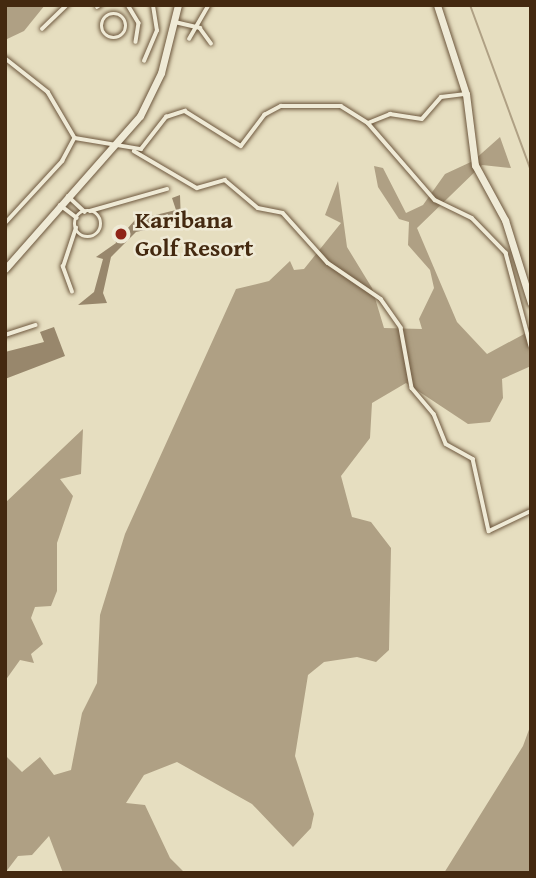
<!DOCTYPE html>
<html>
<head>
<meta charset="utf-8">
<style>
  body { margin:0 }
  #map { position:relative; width:536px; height:878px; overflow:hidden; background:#e6dec0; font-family:"Gentium Book Plus",serif }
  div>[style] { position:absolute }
  .water>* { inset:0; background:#afa084 }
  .stream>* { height:2px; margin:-1px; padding:0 1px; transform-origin:1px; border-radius:1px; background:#afa084 }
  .building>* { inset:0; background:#98876c }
  .roads { filter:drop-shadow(0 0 2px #6c563c) drop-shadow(0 0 2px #6c563c) }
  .lane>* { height:3.5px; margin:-1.75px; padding:0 1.75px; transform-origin:1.75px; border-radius:1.75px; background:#efead6 }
  .lane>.ring { margin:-1.75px; padding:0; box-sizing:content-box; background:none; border:3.5px solid #efead6; border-radius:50% }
  .street>* { height:7px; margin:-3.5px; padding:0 3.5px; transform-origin:3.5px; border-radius:3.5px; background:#efead6 }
  .dots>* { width:19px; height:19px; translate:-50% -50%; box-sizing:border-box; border:4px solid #efead6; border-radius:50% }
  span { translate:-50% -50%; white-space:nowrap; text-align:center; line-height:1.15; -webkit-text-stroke:5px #efead6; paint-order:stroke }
  .poi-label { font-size:24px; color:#442910; font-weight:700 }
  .left { translate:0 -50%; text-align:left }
  .frame { position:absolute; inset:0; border:7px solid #442910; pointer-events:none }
</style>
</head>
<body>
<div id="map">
  <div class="water">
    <div style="clip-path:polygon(5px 5px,45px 5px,24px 31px,5px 40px)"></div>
    <div style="clip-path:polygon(500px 137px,511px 168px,482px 165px,417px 228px,457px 322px,487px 354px,526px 333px,531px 321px,531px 366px,502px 379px,503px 398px,490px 422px,468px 424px,406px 383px,372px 403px,370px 438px,341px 476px,352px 517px,371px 522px,391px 548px,389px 650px,376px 662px,357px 657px,324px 662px,308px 675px,295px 756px,314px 814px,311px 828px,293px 847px,252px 804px,177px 762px,144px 775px,126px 803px,145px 805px,170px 858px,185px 873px,63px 873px,49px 836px,32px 855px,18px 856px,5px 873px,5px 755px,22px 772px,40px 757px,54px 775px,71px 770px,82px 713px,97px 683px,100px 615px,125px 534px,236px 289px,269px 281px,290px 261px,294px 270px,304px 269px,341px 223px,325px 215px,338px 181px,347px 247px,372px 288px,384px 328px,422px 329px,419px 319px,434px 288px,430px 270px,408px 245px,409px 222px,399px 219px,378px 187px,374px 166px,383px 168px,406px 213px,423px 205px,445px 174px,473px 161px)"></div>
    <div style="clip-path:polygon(83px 429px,81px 474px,60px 479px,73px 496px,57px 543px,57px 591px,51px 606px,35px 607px,31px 618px,43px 644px,31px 654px,34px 663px,20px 660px,5px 681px,5px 503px)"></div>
    <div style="clip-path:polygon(531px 724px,531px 873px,444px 873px,523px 746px)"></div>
  </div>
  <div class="stream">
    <div style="left:470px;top:5px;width:177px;rotate:69.8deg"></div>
  </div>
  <div class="building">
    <div style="clip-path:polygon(180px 195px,181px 222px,136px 232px,111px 257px,103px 293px,107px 303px,78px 305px,94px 292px,103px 259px,96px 257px,116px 243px,114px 234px,119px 238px,135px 220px,176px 210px,172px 198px)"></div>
    <div style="clip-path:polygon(54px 327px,65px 356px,5px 379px,5px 352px,44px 342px,40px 332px)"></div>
  </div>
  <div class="roads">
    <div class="lane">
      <div style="left:128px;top:5px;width:21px;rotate:59deg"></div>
      <div style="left:139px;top:23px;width:19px;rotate:99deg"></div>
      <div style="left:97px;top:7px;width:4px;rotate:-34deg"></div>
      <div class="ring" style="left:102px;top:14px;width:20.5px;height:20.5px"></div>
      <div style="left:175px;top:22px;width:26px;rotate:13deg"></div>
      <div style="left:200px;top:28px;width:19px;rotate:54deg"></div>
      <div style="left:42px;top:29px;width:35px;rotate:-44deg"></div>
      <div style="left:189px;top:39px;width:39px;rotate:-60deg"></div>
      <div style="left:5px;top:58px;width:55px;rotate:38.3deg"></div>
      <div style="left:48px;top:92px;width:53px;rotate:59.6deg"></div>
      <div style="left:75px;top:138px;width:26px;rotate:118deg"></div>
      <div style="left:63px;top:161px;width:86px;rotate:132.6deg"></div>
      <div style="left:144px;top:61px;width:33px;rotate:-67deg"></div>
      <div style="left:157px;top:31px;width:26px;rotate:-99deg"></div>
      <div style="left:368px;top:123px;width:24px;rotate:-22deg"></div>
      <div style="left:390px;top:114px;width:32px;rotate:9deg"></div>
      <div style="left:422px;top:119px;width:29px;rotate:-49deg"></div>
      <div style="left:441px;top:97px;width:23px;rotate:-7deg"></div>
      <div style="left:75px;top:138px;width:67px;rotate:9.5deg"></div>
      <div style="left:141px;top:149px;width:41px;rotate:-52deg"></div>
      <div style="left:166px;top:117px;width:20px;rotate:-18deg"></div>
      <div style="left:185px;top:111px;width:66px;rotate:32deg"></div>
      <div style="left:241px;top:146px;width:39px;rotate:-53deg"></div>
      <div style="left:264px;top:115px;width:19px;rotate:-28deg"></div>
      <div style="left:281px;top:106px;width:60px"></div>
      <div style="left:341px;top:106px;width:32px;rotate:32deg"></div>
      <div style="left:368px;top:123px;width:102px;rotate:49deg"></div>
      <div style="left:435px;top:200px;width:41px;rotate:25.9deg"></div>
      <div style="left:472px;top:218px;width:49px;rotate:45.8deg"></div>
      <div style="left:506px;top:253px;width:96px;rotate:75deg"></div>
      <div style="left:134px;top:151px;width:73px;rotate:30.4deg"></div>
      <div style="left:197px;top:188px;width:29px;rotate:-16deg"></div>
      <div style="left:225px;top:180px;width:43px;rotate:40.3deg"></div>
      <div style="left:258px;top:208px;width:25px;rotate:11deg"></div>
      <div style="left:283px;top:213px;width:67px;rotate:48deg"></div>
      <div style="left:328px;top:263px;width:64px;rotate:34.2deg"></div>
      <div style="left:381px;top:299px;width:35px;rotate:55deg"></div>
      <div style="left:401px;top:328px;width:61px;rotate:79.6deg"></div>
      <div style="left:412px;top:388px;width:34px;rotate:50deg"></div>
      <div style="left:434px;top:414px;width:32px;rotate:68deg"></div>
      <div style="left:446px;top:444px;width:31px;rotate:29deg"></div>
      <div style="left:473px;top:459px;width:74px;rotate:77.5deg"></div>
      <div style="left:489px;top:531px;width:47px;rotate:-25.5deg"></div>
      <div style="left:68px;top:196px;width:23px;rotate:43deg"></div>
      <div style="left:60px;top:205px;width:21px;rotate:37deg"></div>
      <div style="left:90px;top:211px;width:80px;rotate:-15.9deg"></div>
      <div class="ring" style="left:75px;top:211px;width:22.5px;height:22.5px"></div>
      <div style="left:72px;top:292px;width:27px;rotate:-110deg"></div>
      <div style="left:63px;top:267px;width:41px;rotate:-71.6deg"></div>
      <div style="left:5px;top:335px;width:32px;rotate:-18deg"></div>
    </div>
    <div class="street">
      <div style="left:437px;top:5px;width:94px;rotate:72deg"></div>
      <div style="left:466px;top:94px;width:72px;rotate:82.8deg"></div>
      <div style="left:475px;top:165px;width:63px;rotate:61.4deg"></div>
      <div style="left:505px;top:220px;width:87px;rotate:72.6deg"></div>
      <div style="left:5px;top:269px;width:204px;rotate:-48.6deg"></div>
      <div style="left:140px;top:116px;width:48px;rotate:-64deg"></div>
      <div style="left:161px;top:73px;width:70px;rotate:-76deg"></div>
    </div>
  </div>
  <div class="dots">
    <div style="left:121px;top:234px;background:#8f2418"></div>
  </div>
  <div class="poi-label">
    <span class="left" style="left:135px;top:234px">Karibana<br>Golf Resort</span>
  </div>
  <div class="frame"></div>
</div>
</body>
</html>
